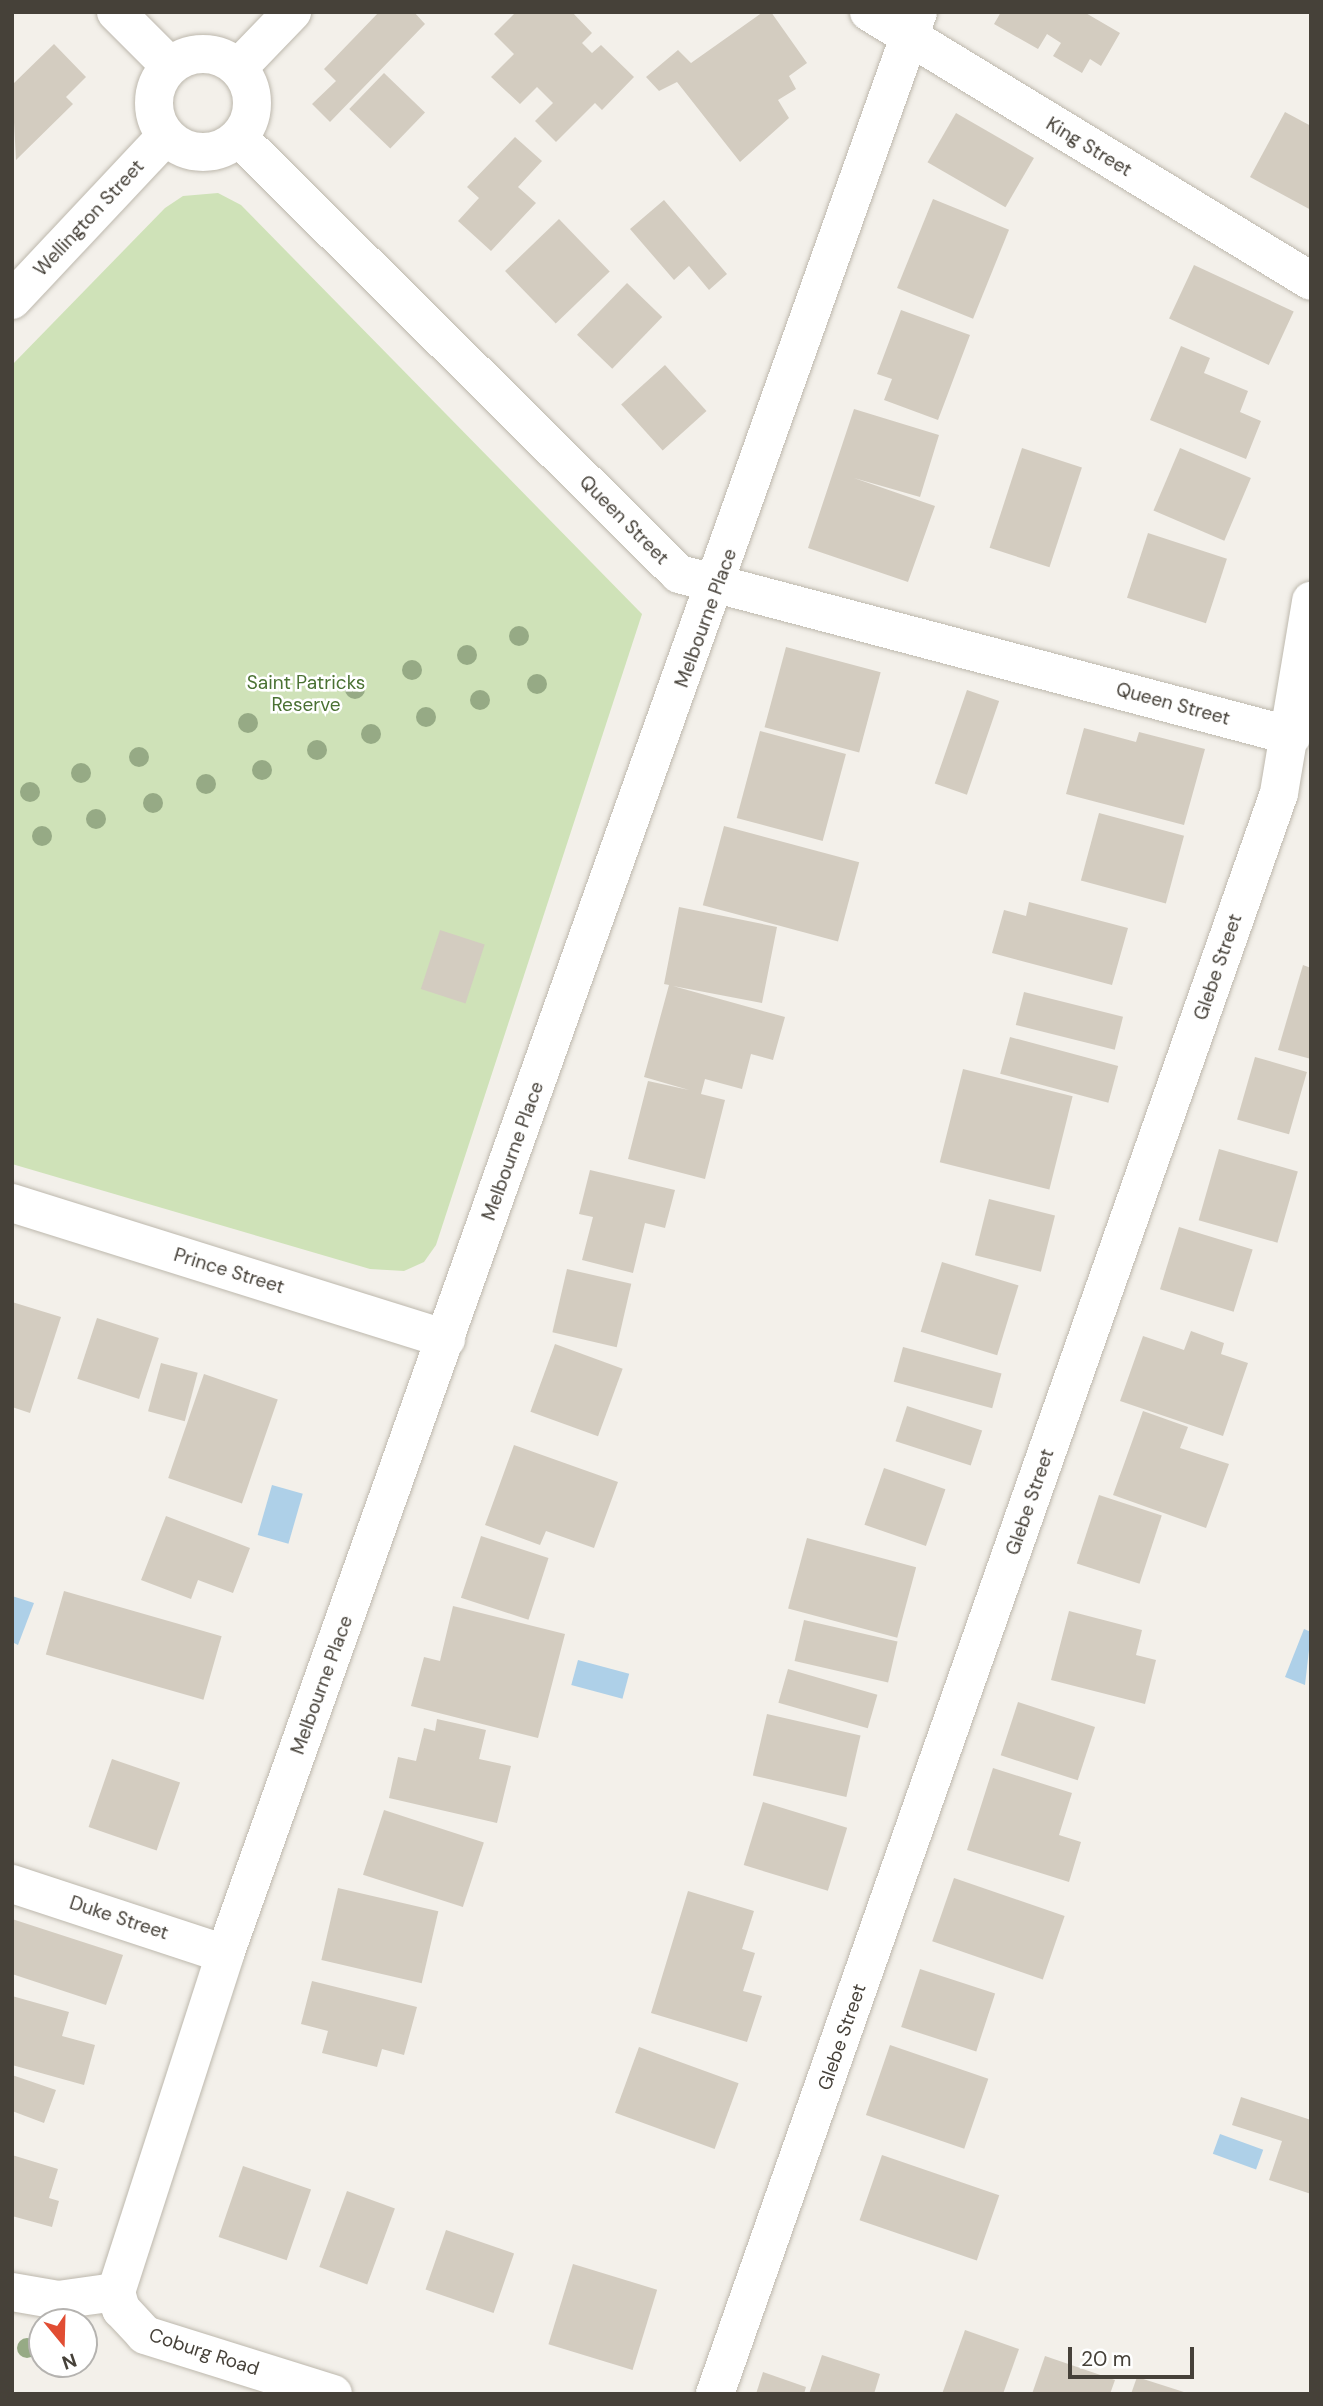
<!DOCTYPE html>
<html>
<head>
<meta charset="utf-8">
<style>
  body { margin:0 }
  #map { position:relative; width:1323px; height:2406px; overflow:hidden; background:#f3f0ea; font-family:"DM Sans",sans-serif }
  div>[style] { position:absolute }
  .green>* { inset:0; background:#cfe2b8 }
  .water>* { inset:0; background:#aed0e8; transform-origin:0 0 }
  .building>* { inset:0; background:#d3ccc0; transform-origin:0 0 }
  .roads { filter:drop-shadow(0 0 2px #bdb8ad) drop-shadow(0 0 2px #bdb8ad) }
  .minor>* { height:38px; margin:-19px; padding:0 19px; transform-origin:19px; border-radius:19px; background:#fff }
  .minor>.ring { margin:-19px; padding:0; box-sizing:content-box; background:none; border:38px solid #fff; border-radius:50% }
  .trees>* { width:20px; height:20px; margin:-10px; border-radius:50%; background:#96aa85 }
  span { translate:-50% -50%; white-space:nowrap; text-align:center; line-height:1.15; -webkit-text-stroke:5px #fff; paint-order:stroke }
  .street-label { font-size:19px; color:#464139 }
  .park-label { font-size:19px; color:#4a7133 }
  .frame { position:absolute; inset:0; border:14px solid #464139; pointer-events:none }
  .north { position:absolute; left:28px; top:2308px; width:70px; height:70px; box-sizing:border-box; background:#fff; border:2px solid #b5b3b0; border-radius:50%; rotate:161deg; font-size:19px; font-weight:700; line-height:28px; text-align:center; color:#464139 }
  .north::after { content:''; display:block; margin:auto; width:24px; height:32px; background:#e14d33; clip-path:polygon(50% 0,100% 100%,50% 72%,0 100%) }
  .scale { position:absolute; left:1068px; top:2347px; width:126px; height:32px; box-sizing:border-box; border:4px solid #464139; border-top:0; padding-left:9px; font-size:21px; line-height:24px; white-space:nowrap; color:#464139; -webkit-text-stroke:5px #fff; paint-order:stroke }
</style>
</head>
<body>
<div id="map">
  <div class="green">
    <div style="clip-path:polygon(218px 193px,241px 205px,642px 614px,436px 1245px,424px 1262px,404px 1271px,370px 1269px,12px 1164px,12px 365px,165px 208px,183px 196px)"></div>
  </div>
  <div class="water">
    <div style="left:272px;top:1485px;width:32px;height:52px;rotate:16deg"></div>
    <div style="clip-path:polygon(12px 1596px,34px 1603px,18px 1645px,12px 1642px)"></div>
    <div style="clip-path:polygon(1304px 1629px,1311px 1632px,1305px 1685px,1285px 1677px)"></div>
    <div style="left:578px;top:1660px;width:53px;height:26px;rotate:15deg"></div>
    <div style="left:1220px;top:2134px;width:46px;height:21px;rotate:20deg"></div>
  </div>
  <div class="building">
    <div style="clip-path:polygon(379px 12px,414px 12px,425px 24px,330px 122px,312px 104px,336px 81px,324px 69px)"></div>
    <div style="clip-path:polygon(516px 12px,572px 12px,592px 33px,582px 43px,592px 53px,601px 45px,634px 77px,602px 110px,595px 103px,556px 142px,535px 121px,553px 103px,537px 87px,520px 104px,491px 77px,514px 54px,494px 34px)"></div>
    <div style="clip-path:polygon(763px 12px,771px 12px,807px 63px,789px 76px,796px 89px,778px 100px,789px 118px,740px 162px,677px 82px,659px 91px,646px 77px,678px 50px,691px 63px)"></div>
    <div style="clip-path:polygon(1001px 12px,1084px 12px,1120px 33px,1101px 66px,1090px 59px,1082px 73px,1053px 56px,1061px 43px,1047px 34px,1038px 49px,994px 24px)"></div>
    <div style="clip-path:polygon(54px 44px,86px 77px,66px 97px,73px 104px,16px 160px,12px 85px)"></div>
    <div style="left:384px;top:73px;width:57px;height:50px;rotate:44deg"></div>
    <div style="clip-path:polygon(1285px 112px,1311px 126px,1311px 210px,1250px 177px)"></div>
    <div style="left:956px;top:113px;width:90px;height:57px;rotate:30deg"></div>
    <div style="clip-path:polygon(515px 137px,542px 161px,518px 187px,536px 203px,491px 251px,458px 221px,479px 198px,467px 187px)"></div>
    <div style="left:933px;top:199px;width:82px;height:96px;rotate:22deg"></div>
    <div style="clip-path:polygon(664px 200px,727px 274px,709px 290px,689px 266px,674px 280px,630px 229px)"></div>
    <div style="left:559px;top:219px;width:73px;height:75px;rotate:46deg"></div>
    <div style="left:1194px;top:265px;width:110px;height:59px;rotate:25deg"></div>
    <div style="left:627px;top:283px;width:49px;height:72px;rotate:44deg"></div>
    <div style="clip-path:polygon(901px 310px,970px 335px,938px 420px,884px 400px,892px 379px,877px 374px)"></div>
    <div style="clip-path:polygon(1181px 346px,1210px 358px,1204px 373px,1248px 391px,1240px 412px,1261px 421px,1246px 459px,1150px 420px)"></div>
    <div style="left:665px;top:365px;width:62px;height:59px;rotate:48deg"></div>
    <div style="clip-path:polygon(854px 409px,939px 435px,920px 497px,854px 478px,935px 506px,908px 582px,808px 548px)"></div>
    <div style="left:1022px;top:448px;width:63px;height:105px;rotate:18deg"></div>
    <div style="left:1180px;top:448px;width:77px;height:68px;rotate:23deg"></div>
    <div style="left:1148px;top:533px;width:83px;height:68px;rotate:18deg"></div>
    <div style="left:786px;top:647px;width:98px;height:83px;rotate:15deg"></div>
    <div style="left:967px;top:690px;width:34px;height:99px;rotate:19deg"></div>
    <div style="clip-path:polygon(1084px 728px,1136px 742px,1139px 732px,1205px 749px,1184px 825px,1066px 794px)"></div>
    <div style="left:760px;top:731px;width:89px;height:90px;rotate:15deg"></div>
    <div style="left:1099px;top:813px;width:88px;height:70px;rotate:15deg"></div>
    <div style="left:724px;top:826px;width:140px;height:82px;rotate:15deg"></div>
    <div style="clip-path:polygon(1029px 902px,1128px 928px,1112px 985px,992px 953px,1004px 910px,1026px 916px)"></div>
    <div style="clip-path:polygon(679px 907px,777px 927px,762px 1003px,673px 986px,785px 1017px,773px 1060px,751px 1054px,742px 1089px,705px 1079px,701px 1094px,725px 1100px,705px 1179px,628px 1159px,648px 1081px,689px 1090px,644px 1077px,669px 985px,664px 984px)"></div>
    <div style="left:440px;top:930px;width:47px;height:62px;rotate:18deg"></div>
    <div style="clip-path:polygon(1303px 965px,1311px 968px,1311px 1059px,1278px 1050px)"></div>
    <div style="left:1024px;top:992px;width:102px;height:34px;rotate:14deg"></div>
    <div style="left:1010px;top:1037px;width:112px;height:38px;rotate:15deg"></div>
    <div style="left:1255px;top:1057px;width:54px;height:65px;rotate:16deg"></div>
    <div style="left:963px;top:1069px;width:113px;height:96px;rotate:14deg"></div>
    <div style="left:1219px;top:1149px;width:82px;height:74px;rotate:16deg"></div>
    <div style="clip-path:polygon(590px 1170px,675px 1190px,665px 1228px,645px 1223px,633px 1273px,582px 1260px,593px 1217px,579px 1214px)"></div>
    <div style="left:989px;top:1199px;width:68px;height:58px;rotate:14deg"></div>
    <div style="left:1179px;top:1227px;width:77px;height:65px;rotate:17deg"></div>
    <div style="left:942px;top:1262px;width:80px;height:73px;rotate:17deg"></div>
    <div style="left:567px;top:1269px;width:66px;height:65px;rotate:13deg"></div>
    <div style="clip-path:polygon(12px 1302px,61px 1317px,30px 1413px,12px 1407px)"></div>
    <div style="left:97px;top:1318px;width:65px;height:64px;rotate:18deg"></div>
    <div style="clip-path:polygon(1191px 1331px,1224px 1343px,1221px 1354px,1248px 1363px,1223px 1436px,1120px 1401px,1143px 1336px,1184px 1350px)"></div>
    <div style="left:555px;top:1344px;width:72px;height:72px;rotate:20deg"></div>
    <div style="left:903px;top:1347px;width:102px;height:36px;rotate:15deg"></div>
    <div style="left:161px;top:1363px;width:38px;height:50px;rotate:15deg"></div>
    <div style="left:204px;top:1374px;width:78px;height:110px;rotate:19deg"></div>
    <div style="left:907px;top:1406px;width:79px;height:37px;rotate:18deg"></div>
    <div style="clip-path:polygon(1143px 1411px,1188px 1427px,1180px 1448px,1229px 1464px,1206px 1528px,1113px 1495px)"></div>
    <div style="clip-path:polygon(514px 1445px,618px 1482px,594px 1548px,546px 1531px,540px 1545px,485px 1525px)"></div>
    <div style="left:884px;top:1468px;width:65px;height:60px;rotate:19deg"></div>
    <div style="left:1099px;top:1495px;width:66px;height:72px;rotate:18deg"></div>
    <div style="clip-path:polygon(166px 1516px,250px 1548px,233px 1593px,198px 1580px,191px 1599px,141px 1580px)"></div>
    <div style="left:481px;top:1536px;width:71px;height:65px;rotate:18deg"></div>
    <div style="left:807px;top:1538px;width:113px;height:73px;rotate:15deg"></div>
    <div style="left:64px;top:1591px;width:164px;height:66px;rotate:16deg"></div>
    <div style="clip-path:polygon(453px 1606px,565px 1634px,538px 1738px,411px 1706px,424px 1657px,440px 1661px)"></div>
    <div style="clip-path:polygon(1069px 1611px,1142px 1630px,1136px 1655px,1156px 1660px,1145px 1704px,1051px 1680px)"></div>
    <div style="left:804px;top:1620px;width:96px;height:42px;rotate:13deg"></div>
    <div style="left:788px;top:1669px;width:93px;height:35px;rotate:16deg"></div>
    <div style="left:1018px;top:1702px;width:81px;height:56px;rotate:18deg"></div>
    <div style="left:767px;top:1714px;width:96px;height:63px;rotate:13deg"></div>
    <div style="clip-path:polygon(437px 1719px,486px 1730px,479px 1759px,511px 1766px,497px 1823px,389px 1798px,398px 1757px,416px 1761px,424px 1728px,435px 1731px)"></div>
    <div style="left:112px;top:1759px;width:72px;height:72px;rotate:19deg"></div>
    <div style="clip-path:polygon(993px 1768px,1072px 1793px,1059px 1835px,1081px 1842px,1069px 1882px,967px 1850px)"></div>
    <div style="left:763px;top:1802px;width:88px;height:66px;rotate:17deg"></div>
    <div style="left:384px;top:1810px;width:105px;height:68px;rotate:18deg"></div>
    <div style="left:954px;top:1878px;width:117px;height:67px;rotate:19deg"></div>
    <div style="left:338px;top:1888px;width:103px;height:74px;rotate:13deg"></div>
    <div style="clip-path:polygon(688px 1891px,754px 1911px,742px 1949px,755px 1953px,743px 1991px,762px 1996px,747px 2042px,651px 2013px)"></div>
    <div style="clip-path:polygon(12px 1919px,123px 1955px,106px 2005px,12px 1974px)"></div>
    <div style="left:920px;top:1969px;width:79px;height:61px;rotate:18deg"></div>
    <div style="clip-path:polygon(312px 1981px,417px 2007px,404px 2055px,382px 2049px,377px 2067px,322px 2053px,328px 2031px,301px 2024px)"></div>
    <div style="clip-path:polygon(12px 1996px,69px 2012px,62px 2036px,95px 2045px,84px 2085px,12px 2065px)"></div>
    <div style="left:890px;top:2045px;width:104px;height:74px;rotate:19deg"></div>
    <div style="left:639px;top:2047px;width:106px;height:70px;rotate:20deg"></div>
    <div style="clip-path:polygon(12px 2075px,56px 2090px,44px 2123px,12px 2111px)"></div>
    <div style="clip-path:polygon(1241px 2097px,1311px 2120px,1311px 2194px,1269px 2180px,1282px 2141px,1232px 2125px)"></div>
    <div style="clip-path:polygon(12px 2155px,58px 2169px,49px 2198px,59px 2201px,52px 2227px,12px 2216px)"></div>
    <div style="left:882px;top:2155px;width:124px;height:69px;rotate:19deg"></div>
    <div style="left:243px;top:2166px;width:72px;height:75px;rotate:19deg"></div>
    <div style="left:347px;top:2191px;width:51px;height:81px;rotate:20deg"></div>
    <div style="left:446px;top:2230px;width:72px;height:63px;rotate:19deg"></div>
    <div style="left:573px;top:2264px;width:88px;height:84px;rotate:17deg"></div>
    <div style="clip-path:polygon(965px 2330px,1019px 2349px,1003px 2394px,942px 2394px)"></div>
    <div style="clip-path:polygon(822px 2355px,880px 2374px,874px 2394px,809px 2394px)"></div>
    <div style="clip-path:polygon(1045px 2356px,1115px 2380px,1110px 2394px,1032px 2394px)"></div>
    <div style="clip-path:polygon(763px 2372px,806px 2387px,804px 2394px,756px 2394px)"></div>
    <div style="clip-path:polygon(1137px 2377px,1187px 2393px,1187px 2394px,1131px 2394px)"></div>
  </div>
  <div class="roads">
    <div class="minor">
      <div style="left:116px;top:12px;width:76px;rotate:45deg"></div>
      <div style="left:869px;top:12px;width:517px;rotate:31.32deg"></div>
      <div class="ring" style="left:154px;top:54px;width:60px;height:60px"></div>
      <div style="left:238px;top:68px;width:78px;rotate:-46deg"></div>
      <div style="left:239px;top:138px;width:619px;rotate:44.74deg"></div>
      <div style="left:679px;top:574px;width:634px;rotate:14.8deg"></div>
      <div style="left:12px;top:300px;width:224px;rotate:-46.8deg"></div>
      <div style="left:12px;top:1203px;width:455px;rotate:17.4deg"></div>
      <div style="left:12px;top:1884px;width:224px;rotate:18.2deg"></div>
      <div style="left:12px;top:2292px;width:47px;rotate:9.9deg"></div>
      <div style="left:58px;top:2300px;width:59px;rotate:-7.9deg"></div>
      <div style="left:116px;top:2292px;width:18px;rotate:74deg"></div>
      <div style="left:121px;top:2309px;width:35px;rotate:47deg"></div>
      <div style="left:145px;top:2335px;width:197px;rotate:17.4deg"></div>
      <div style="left:116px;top:2292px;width:355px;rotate:-72.1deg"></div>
      <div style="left:225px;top:1954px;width:2062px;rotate:-70.36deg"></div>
      <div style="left:715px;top:2394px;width:1697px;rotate:-70.59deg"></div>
      <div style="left:1279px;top:793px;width:195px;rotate:-80.5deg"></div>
    </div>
  </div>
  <div class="trees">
    <div style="left:519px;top:636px"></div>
    <div style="left:467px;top:655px"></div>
    <div style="left:412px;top:670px"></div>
    <div style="left:537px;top:684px"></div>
    <div style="left:355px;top:689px"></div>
    <div style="left:480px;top:700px"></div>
    <div style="left:426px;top:717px"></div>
    <div style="left:248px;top:723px"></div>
    <div style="left:371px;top:734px"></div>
    <div style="left:317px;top:750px"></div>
    <div style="left:139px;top:757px"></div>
    <div style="left:262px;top:770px"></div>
    <div style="left:81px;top:773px"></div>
    <div style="left:206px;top:784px"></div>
    <div style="left:30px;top:792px"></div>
    <div style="left:153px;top:803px"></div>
    <div style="left:96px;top:819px"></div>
    <div style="left:42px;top:836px"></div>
    <div style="left:27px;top:2348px"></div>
  </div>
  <div class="street-label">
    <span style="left:1089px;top:147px;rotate:31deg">King Street</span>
    <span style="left:89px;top:218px;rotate:-47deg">Wellington Street</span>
    <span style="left:624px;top:520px;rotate:45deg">Queen Street</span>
    <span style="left:706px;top:618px;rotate:-70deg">Melbourne Place</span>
    <span style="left:1173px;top:704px;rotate:15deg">Queen Street</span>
    <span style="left:1218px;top:967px;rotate:-71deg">Glebe Street</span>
    <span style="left:513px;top:1151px;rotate:-70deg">Melbourne Place</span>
    <span style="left:229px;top:1271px;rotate:17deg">Prince Street</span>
    <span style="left:1030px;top:1502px;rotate:-71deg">Glebe Street</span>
    <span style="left:322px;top:1685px;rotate:-70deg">Melbourne Place</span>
    <span style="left:119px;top:1918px;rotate:18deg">Duke Street</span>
    <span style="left:842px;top:2037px;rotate:-71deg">Glebe Street</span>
    <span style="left:204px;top:2352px;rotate:18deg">Coburg Road</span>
  </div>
  <div class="park-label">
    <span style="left:306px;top:694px">Saint Patricks<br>Reserve</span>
  </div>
  <div class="frame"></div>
  <div class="north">N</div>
  <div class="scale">20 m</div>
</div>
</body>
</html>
